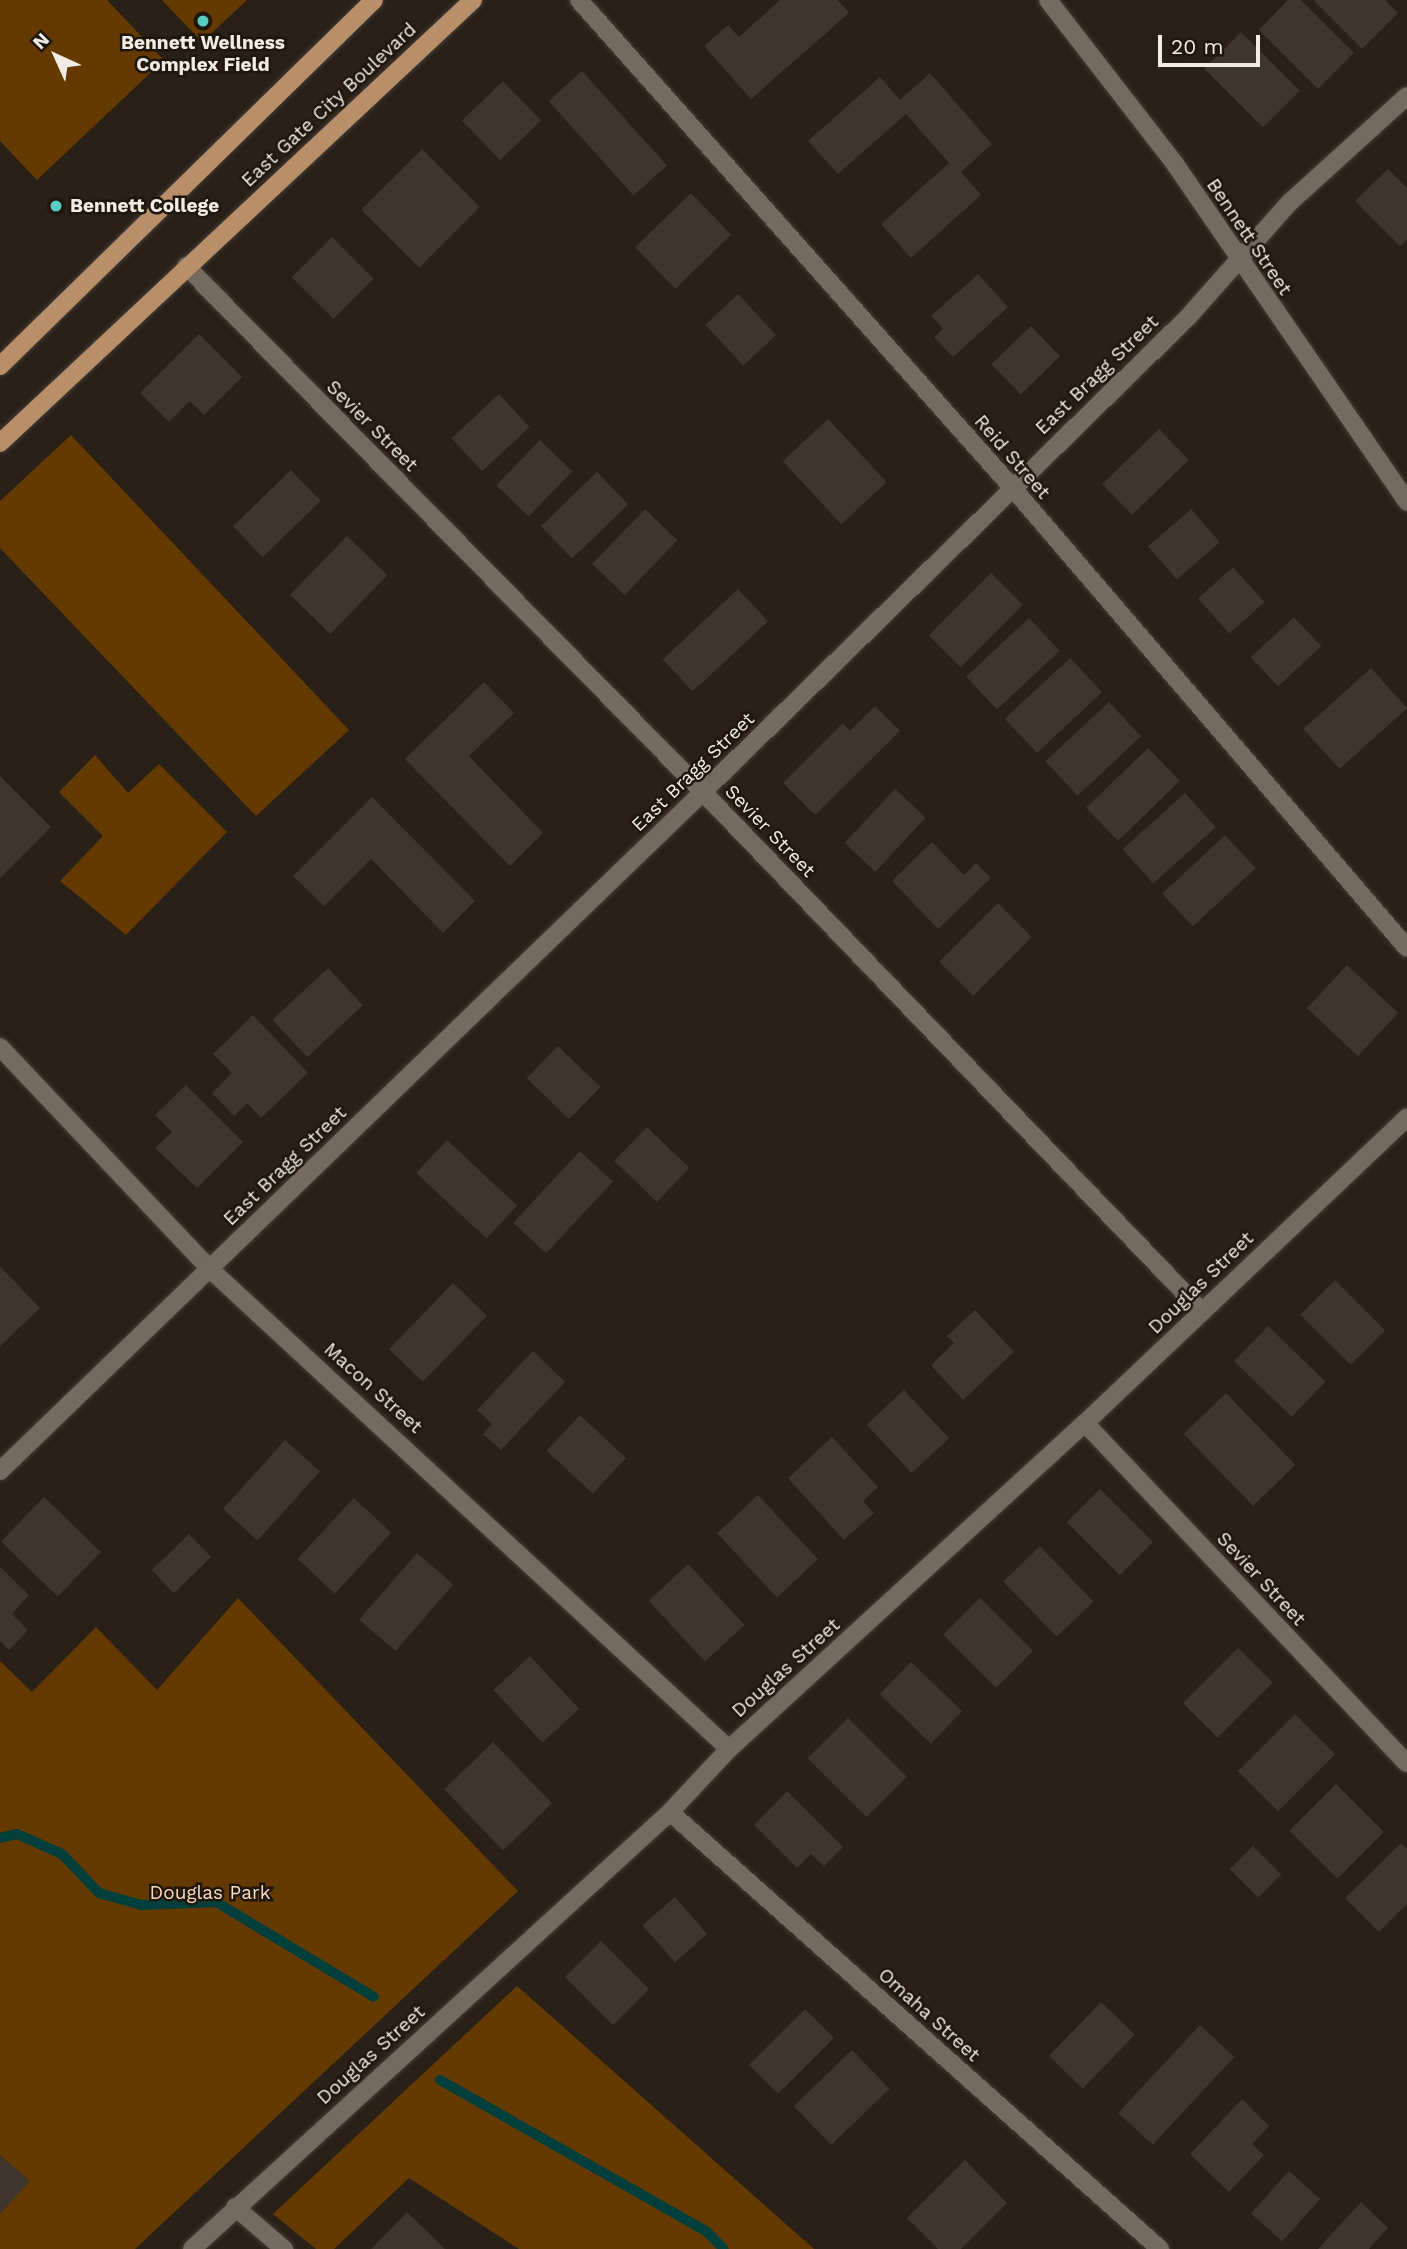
<!DOCTYPE html>
<html>
<head>
<meta charset="utf-8">
<style>
  body { margin:0 }
  #map { position:relative; width:1407px; height:2249px; overflow:hidden; background:#292018; font-family:"Work Sans",sans-serif }
  div>[style] { position:absolute }
  .green>* { inset:0; background:#653a01 }
  .stream>* { height:10px; margin:-5px; padding:0 5px; transform-origin:5px; border-radius:5px; background:#003f3b }
  .building>* { inset:0; background:#3e352c; transform-origin:0 0 }
  .roads { filter:drop-shadow(0 0 2px #423b36) drop-shadow(0 0 2px #423b36) }
  .minor>* { height:18px; margin:-9px; padding:0 9px; transform-origin:9px; border-radius:9px; background:#756a60 }
  .major>* { height:18px; margin:-9px; padding:0 9px; transform-origin:9px; border-radius:9px; background:#b88f68 }
  .dots>* { width:19px; height:19px; translate:-50% -50%; box-sizing:border-box; border:4px solid #1f170e; border-radius:50% }
  span { translate:-50% -50%; white-space:nowrap; text-align:center; line-height:1.15; -webkit-text-stroke:5px #1f170e; paint-order:stroke }
  .poi-label { font-size:19px; color:#f2ece6; font-weight:700 }
  .left { translate:0 -50%; text-align:left }
  .street-label { font-size:19px; color:#f2ece6 }
  .park-label { font-size:19px; color:#fbdcbf }
  .north { position:absolute; left:21px; top:21px; width:70px; height:70px; -webkit-text-stroke:5px #1f170e; paint-order:stroke; rotate:315deg; font-size:19px; font-weight:700; line-height:28px; text-align:center; color:#f2ece6 }
  .north::after { content:''; display:block; margin:auto; width:24px; height:32px; background:#f2ece6; clip-path:polygon(50% 0,100% 100%,50% 72%,0 100%) }
  .scale { position:absolute; left:1158px; top:35px; width:102px; height:32px; box-sizing:border-box; border:4px solid #f2ece6; border-top:0; padding-left:9px; font-size:21px; line-height:24px; white-space:nowrap; color:#f2ece6; -webkit-text-stroke:5px #1f170e; paint-order:stroke }
</style>
</head>
<body>
<div id="map">
  <div class="green">
    <div style="clip-path:polygon(0 0,107px 0,164px 60px,37px 180px,0 141px)"></div>
    <div style="clip-path:polygon(162px 0,247px 0,202px 42px)"></div>
    <div style="clip-path:polygon(71px 435px,349px 730px,256px 816px,0 548px,0 501px)"></div>
    <div style="clip-path:polygon(95px 755px,128px 793px,159px 764px,227px 832px,126px 935px,60px 881px,103px 836px,59px 792px)"></div>
    <div style="clip-path:polygon(238px 1598px,518px 1891px,135px 2249px,0 2249px,0 1661px,32px 1692px,96px 1627px,157px 1690px)"></div>
    <div style="clip-path:polygon(517px 1986px,814px 2249px,519px 2249px,409px 2178px,334px 2249px,316px 2249px,273px 2214px)"></div>
  </div>
  <div class="stream">
    <div style="left:0;top:1838px;width:17px;rotate:-13deg"></div>
    <div style="left:17px;top:1834px;width:49px;rotate:24deg"></div>
    <div style="left:62px;top:1854px;width:54px;rotate:46.5deg"></div>
    <div style="left:99px;top:1893px;width:44px;rotate:15.9deg"></div>
    <div style="left:141px;top:1905px;width:75px;rotate:-2.3deg"></div>
    <div style="left:216px;top:1902px;width:184px;rotate:31deg"></div>
    <div style="left:440px;top:2080px;width:306px;rotate:29.6deg"></div>
    <div style="left:706px;top:2231px;width:25px;rotate:45deg"></div>
  </div>
  <div class="building">
    <div style="clip-path:polygon(780px 0,838px 0,849px 13px,751px 99px,704px 46px,728px 25px,739px 37px)"></div>
    <div style="clip-path:polygon(1288px 0,1301px 0,1354px 53px,1318px 89px,1259px 30px)"></div>
    <div style="clip-path:polygon(1313px 0,1385px 0,1398px 13px,1362px 49px)"></div>
    <div style="left:1241px;top:32px;width:83px;height:52px;rotate:45deg"></div>
    <div style="left:582px;top:71px;width:127px;height:45px;rotate:48deg"></div>
    <div style="clip-path:polygon(930px 73px,992px 144px,961px 172px,981px 195px,911px 258px,881px 224px,949px 163px,906px 114px,838px 174px,808px 141px,880px 77px,900px 100px)"></div>
    <div style="left:503px;top:81px;width:55px;height:57px;rotate:46deg"></div>
    <div style="left:422px;top:149px;width:82px;height:86px;rotate:45deg"></div>
    <div style="clip-path:polygon(1388px 169px,1407px 188px,1407px 239px,1400px 246px,1355px 201px)"></div>
    <div style="left:691px;top:193px;width:58px;height:78px;rotate:46deg"></div>
    <div style="left:332px;top:237px;width:59px;height:57px;rotate:45deg"></div>
    <div style="clip-path:polygon(978px 274px,1008px 307px,953px 357px,934px 337px,943px 329px,931px 316px)"></div>
    <div style="left:738px;top:294px;width:56px;height:45px;rotate:47deg"></div>
    <div style="left:1031px;top:326px;width:42px;height:55px;rotate:46deg"></div>
    <div style="clip-path:polygon(199px 334px,242px 377px,204px 415px,190px 401px,169px 422px,140px 393px)"></div>
    <div style="left:499px;top:394px;width:45px;height:65px;rotate:47deg"></div>
    <div style="left:828px;top:419px;width:86px;height:62px;rotate:47deg"></div>
    <div style="left:1159px;top:429px;width:43px;height:79px;rotate:46deg"></div>
    <div style="left:540px;top:440px;width:45px;height:63px;rotate:44deg"></div>
    <div style="left:291px;top:470px;width:43px;height:81px;rotate:46deg"></div>
    <div style="left:597px;top:472px;width:45px;height:78px;rotate:46deg"></div>
    <div style="left:645px;top:509px;width:45px;height:76px;rotate:44deg"></div>
    <div style="left:1191px;top:509px;width:44px;height:57px;rotate:49deg"></div>
    <div style="left:347px;top:536px;width:56px;height:82px;rotate:44deg"></div>
    <div style="left:1233px;top:567px;width:47px;height:47px;rotate:48deg"></div>
    <div style="left:991px;top:573px;width:45px;height:88px;rotate:45deg"></div>
    <div style="left:738px;top:589px;width:44px;height:103px;rotate:47deg"></div>
    <div style="left:1294px;top:617px;width:40px;height:59px;rotate:47deg"></div>
    <div style="left:1029px;top:618px;width:45px;height:86px;rotate:47deg"></div>
    <div style="left:1070px;top:658px;width:47px;height:89px;rotate:47deg"></div>
    <div style="left:1371px;top:668px;width:54px;height:91px;rotate:48deg"></div>
    <div style="clip-path:polygon(484px 682px,514px 713px,469px 756px,543px 833px,510px 866px,405px 759px)"></div>
    <div style="left:1109px;top:702px;width:47px;height:87px;rotate:47deg"></div>
    <div style="clip-path:polygon(875px 706px,900px 731px,815px 815px,783px 783px,843px 723px,850px 731px)"></div>
    <div style="left:1148px;top:748px;width:46px;height:86px;rotate:46deg"></div>
    <div style="clip-path:polygon(0 776px,51px 827px,0 878px)"></div>
    <div style="left:895px;top:789px;width:42px;height:74px;rotate:43deg"></div>
    <div style="left:1185px;top:793px;width:46px;height:84px;rotate:48deg"></div>
    <div style="clip-path:polygon(372px 797px,475px 901px,443px 933px,371px 859px,324px 906px,293px 876px)"></div>
    <div style="left:1225px;top:835px;width:45px;height:86px;rotate:47deg"></div>
    <div style="clip-path:polygon(932px 842px,964px 875px,976px 863px,991px 878px,938px 929px,892px 881px)"></div>
    <div style="left:998px;top:903px;width:48px;height:83px;rotate:45deg"></div>
    <div style="left:1347px;top:965px;width:70px;height:59px;rotate:43deg"></div>
    <div style="left:328px;top:968px;width:51px;height:76px;rotate:47deg"></div>
    <div style="clip-path:polygon(253px 1015px,308px 1073px,261px 1118px,247px 1103px,234px 1116px,212px 1093px,232px 1073px,213px 1054px)"></div>
    <div style="left:558px;top:1046px;width:59px;height:45px;rotate:44deg"></div>
    <div style="clip-path:polygon(186px 1085px,243px 1142px,197px 1188px,155px 1148px,172px 1132px,155px 1115px)"></div>
    <div style="left:647px;top:1127px;width:59px;height:47px;rotate:44deg"></div>
    <div style="left:447px;top:1140px;width:96px;height:45px;rotate:43deg"></div>
    <div style="left:580px;top:1151px;width:45px;height:98px;rotate:43deg"></div>
    <div style="clip-path:polygon(0 1266px,40px 1308px,0 1346px)"></div>
    <div style="left:1335px;top:1280px;width:71px;height:49px;rotate:45deg"></div>
    <div style="left:453px;top:1283px;width:47px;height:92px;rotate:44deg"></div>
    <div style="clip-path:polygon(975px 1310px,1014px 1352px,963px 1400px,931px 1365px,954px 1343px,947px 1336px)"></div>
    <div style="left:1268px;top:1326px;width:80px;height:49px;rotate:44deg"></div>
    <div style="clip-path:polygon(533px 1351px,565px 1382px,501px 1450px,483px 1434px,492px 1424px,477px 1410px)"></div>
    <div style="left:904px;top:1390px;width:66px;height:51px;rotate:47deg"></div>
    <div style="left:1226px;top:1393px;width:100px;height:59px;rotate:46deg"></div>
    <div style="left:580px;top:1415px;width:63px;height:49px;rotate:43deg"></div>
    <div style="clip-path:polygon(832px 1437px,878px 1487px,863px 1501px,874px 1513px,844px 1540px,788px 1478px)"></div>
    <div style="left:285px;top:1440px;width:47px;height:93px;rotate:42deg"></div>
    <div style="left:1100px;top:1489px;width:75px;height:47px;rotate:45deg"></div>
    <div style="left:758px;top:1495px;width:88px;height:56px;rotate:47deg"></div>
    <div style="left:44px;top:1497px;width:79px;height:62px;rotate:44deg"></div>
    <div style="left:354px;top:1498px;width:51px;height:83px;rotate:43deg"></div>
    <div style="left:189px;top:1534px;width:32px;height:52px;rotate:46deg"></div>
    <div style="left:1040px;top:1546px;width:77px;height:51px;rotate:46deg"></div>
    <div style="left:417px;top:1553px;width:48px;height:88px;rotate:41deg"></div>
    <div style="left:688px;top:1564px;width:83px;height:54px;rotate:47deg"></div>
    <div style="clip-path:polygon(0 1567px,29px 1595px,12px 1614px,28px 1630px,9px 1650px,0 1641px)"></div>
    <div style="left:980px;top:1598px;width:75px;height:52px;rotate:45deg"></div>
    <div style="left:1238px;top:1648px;width:49px;height:78px;rotate:45deg"></div>
    <div style="left:530px;top:1656px;width:72px;height:50px;rotate:47deg"></div>
    <div style="left:911px;top:1662px;width:71px;height:45px;rotate:44deg"></div>
    <div style="left:1295px;top:1714px;width:57px;height:81px;rotate:45deg"></div>
    <div style="left:848px;top:1718px;width:83px;height:57px;rotate:45deg"></div>
    <div style="left:493px;top:1742px;width:85px;height:68px;rotate:46deg"></div>
    <div style="left:1336px;top:1784px;width:68px;height:66px;rotate:45deg"></div>
    <div style="clip-path:polygon(787px 1791px,843px 1847px,824px 1866px,811px 1854px,797px 1868px,754px 1825px)"></div>
    <div style="clip-path:polygon(1401px 1843px,1407px 1849px,1407px 1904px,1379px 1932px,1345px 1898px)"></div>
    <div style="left:1253px;top:1846px;width:40px;height:33px;rotate:45deg"></div>
    <div style="left:675px;top:1897px;width:49px;height:43px;rotate:49deg"></div>
    <div style="left:601px;top:1941px;width:68px;height:51px;rotate:45deg"></div>
    <div style="left:1101px;top:2002px;width:47px;height:75px;rotate:44deg"></div>
    <div style="left:805px;top:2009px;width:41px;height:79px;rotate:45deg"></div>
    <div style="left:1200px;top:2025px;width:47px;height:120px;rotate:43deg"></div>
    <div style="left:852px;top:2050px;width:54px;height:81px;rotate:46deg"></div>
    <div style="clip-path:polygon(1242px 2099px,1269px 2126px,1252px 2144px,1264px 2155px,1229px 2192px,1190px 2154px)"></div>
    <div style="clip-path:polygon(0 2155px,30px 2181px,0 2214px)"></div>
    <div style="clip-path:polygon(965px 2160px,1007px 2203px,961px 2249px,938px 2249px,907px 2218px)"></div>
    <div style="left:1289px;top:2171px;width:42px;height:57px;rotate:42deg"></div>
    <div style="clip-path:polygon(1361px 2202px,1388px 2228px,1369px 2249px,1318px 2249px)"></div>
    <div style="clip-path:polygon(407px 2212px,445px 2249px,371px 2249px)"></div>
  </div>
  <div class="roads">
    <div class="minor">
      <div style="left:579px;top:0;width:650px;rotate:48.37deg"></div>
      <div style="left:1011px;top:486px;width:608px;rotate:49.4deg"></div>
      <div style="left:1048px;top:0;width:207px;rotate:52.2deg"></div>
      <div style="left:1175px;top:164px;width:410px;rotate:55.5deg"></div>
      <div style="left:186px;top:266px;width:738px;rotate:45.49deg"></div>
      <div style="left:703px;top:792px;width:719px;rotate:46.13deg"></div>
      <div style="left:0;top:1047px;width:306px;rotate:46.6deg"></div>
      <div style="left:210px;top:1269px;width:707px;rotate:42.76deg"></div>
      <div style="left:1085px;top:1423px;width:468px;rotate:46.6deg"></div>
      <div style="left:0;top:1471px;width:977px;rotate:-44.01deg"></div>
      <div style="left:703px;top:792px;width:680px;rotate:-44.4deg"></div>
      <div style="left:1189px;top:316px;width:151px;rotate:-48.5deg"></div>
      <div style="left:1289px;top:203px;width:159px;rotate:-42.2deg"></div>
      <div style="left:670px;top:1812px;width:657px;rotate:41.73deg"></div>
      <div style="left:235px;top:2207px;width:65px;rotate:40.6deg"></div>
      <div style="left:192px;top:2249px;width:648px;rotate:-42.43deg"></div>
      <div style="left:670px;top:1812px;width:86px;rotate:-46.9deg"></div>
      <div style="left:729px;top:1749px;width:483px;rotate:-42.5deg"></div>
      <div style="left:1085px;top:1423px;width:444px;rotate:-43.5deg"></div>
    </div>
    <div class="major">
      <div style="left:0;top:366px;width:523px;rotate:-44.38deg"></div>
      <div style="left:0;top:443px;width:648px;rotate:-43.12deg"></div>
    </div>
  </div>
  <div class="dots">
    <div style="left:203px;top:21px;background:#56cec4"></div>
    <div style="left:56px;top:206px;background:#56cec4"></div>
  </div>
  <div class="poi-label">
    <span style="left:203px;top:54px">Bennett Wellness<br>Complex Field</span>
    <span class="left" style="left:70px;top:206px">Bennett College</span>
  </div>
  <div class="street-label">
    <span style="left:329px;top:105px;rotate:-43deg">East Gate City Boulevard</span>
    <span style="left:1249px;top:237px;rotate:56deg">Bennett Street</span>
    <span style="left:1097px;top:375px;rotate:-44deg">East Bragg Street</span>
    <span style="left:372px;top:426px;rotate:45deg">Sevier Street</span>
    <span style="left:1012px;top:457px;rotate:49deg">Reid Street</span>
    <span style="left:693px;top:772px;rotate:-44deg">East Bragg Street</span>
    <span style="left:770px;top:831px;rotate:46deg">Sevier Street</span>
    <span style="left:285px;top:1166px;rotate:-44deg">East Bragg Street</span>
    <span style="left:1201px;top:1283px;rotate:-44deg">Douglas Street</span>
    <span style="left:373px;top:1388px;rotate:42deg">Macon Street</span>
    <span style="left:1261px;top:1579px;rotate:47deg">Sevier Street</span>
    <span style="left:786px;top:1668px;rotate:-42deg">Douglas Street</span>
    <span style="left:929px;top:2015px;rotate:42deg">Omaha Street</span>
    <span style="left:371px;top:2055px;rotate:-42deg">Douglas Street</span>
  </div>
  <div class="park-label">
    <span style="left:210px;top:1893px">Douglas Park</span>
  </div>
  <div class="north">N</div>
  <div class="scale">20 m</div>
</div>
</body>
</html>
